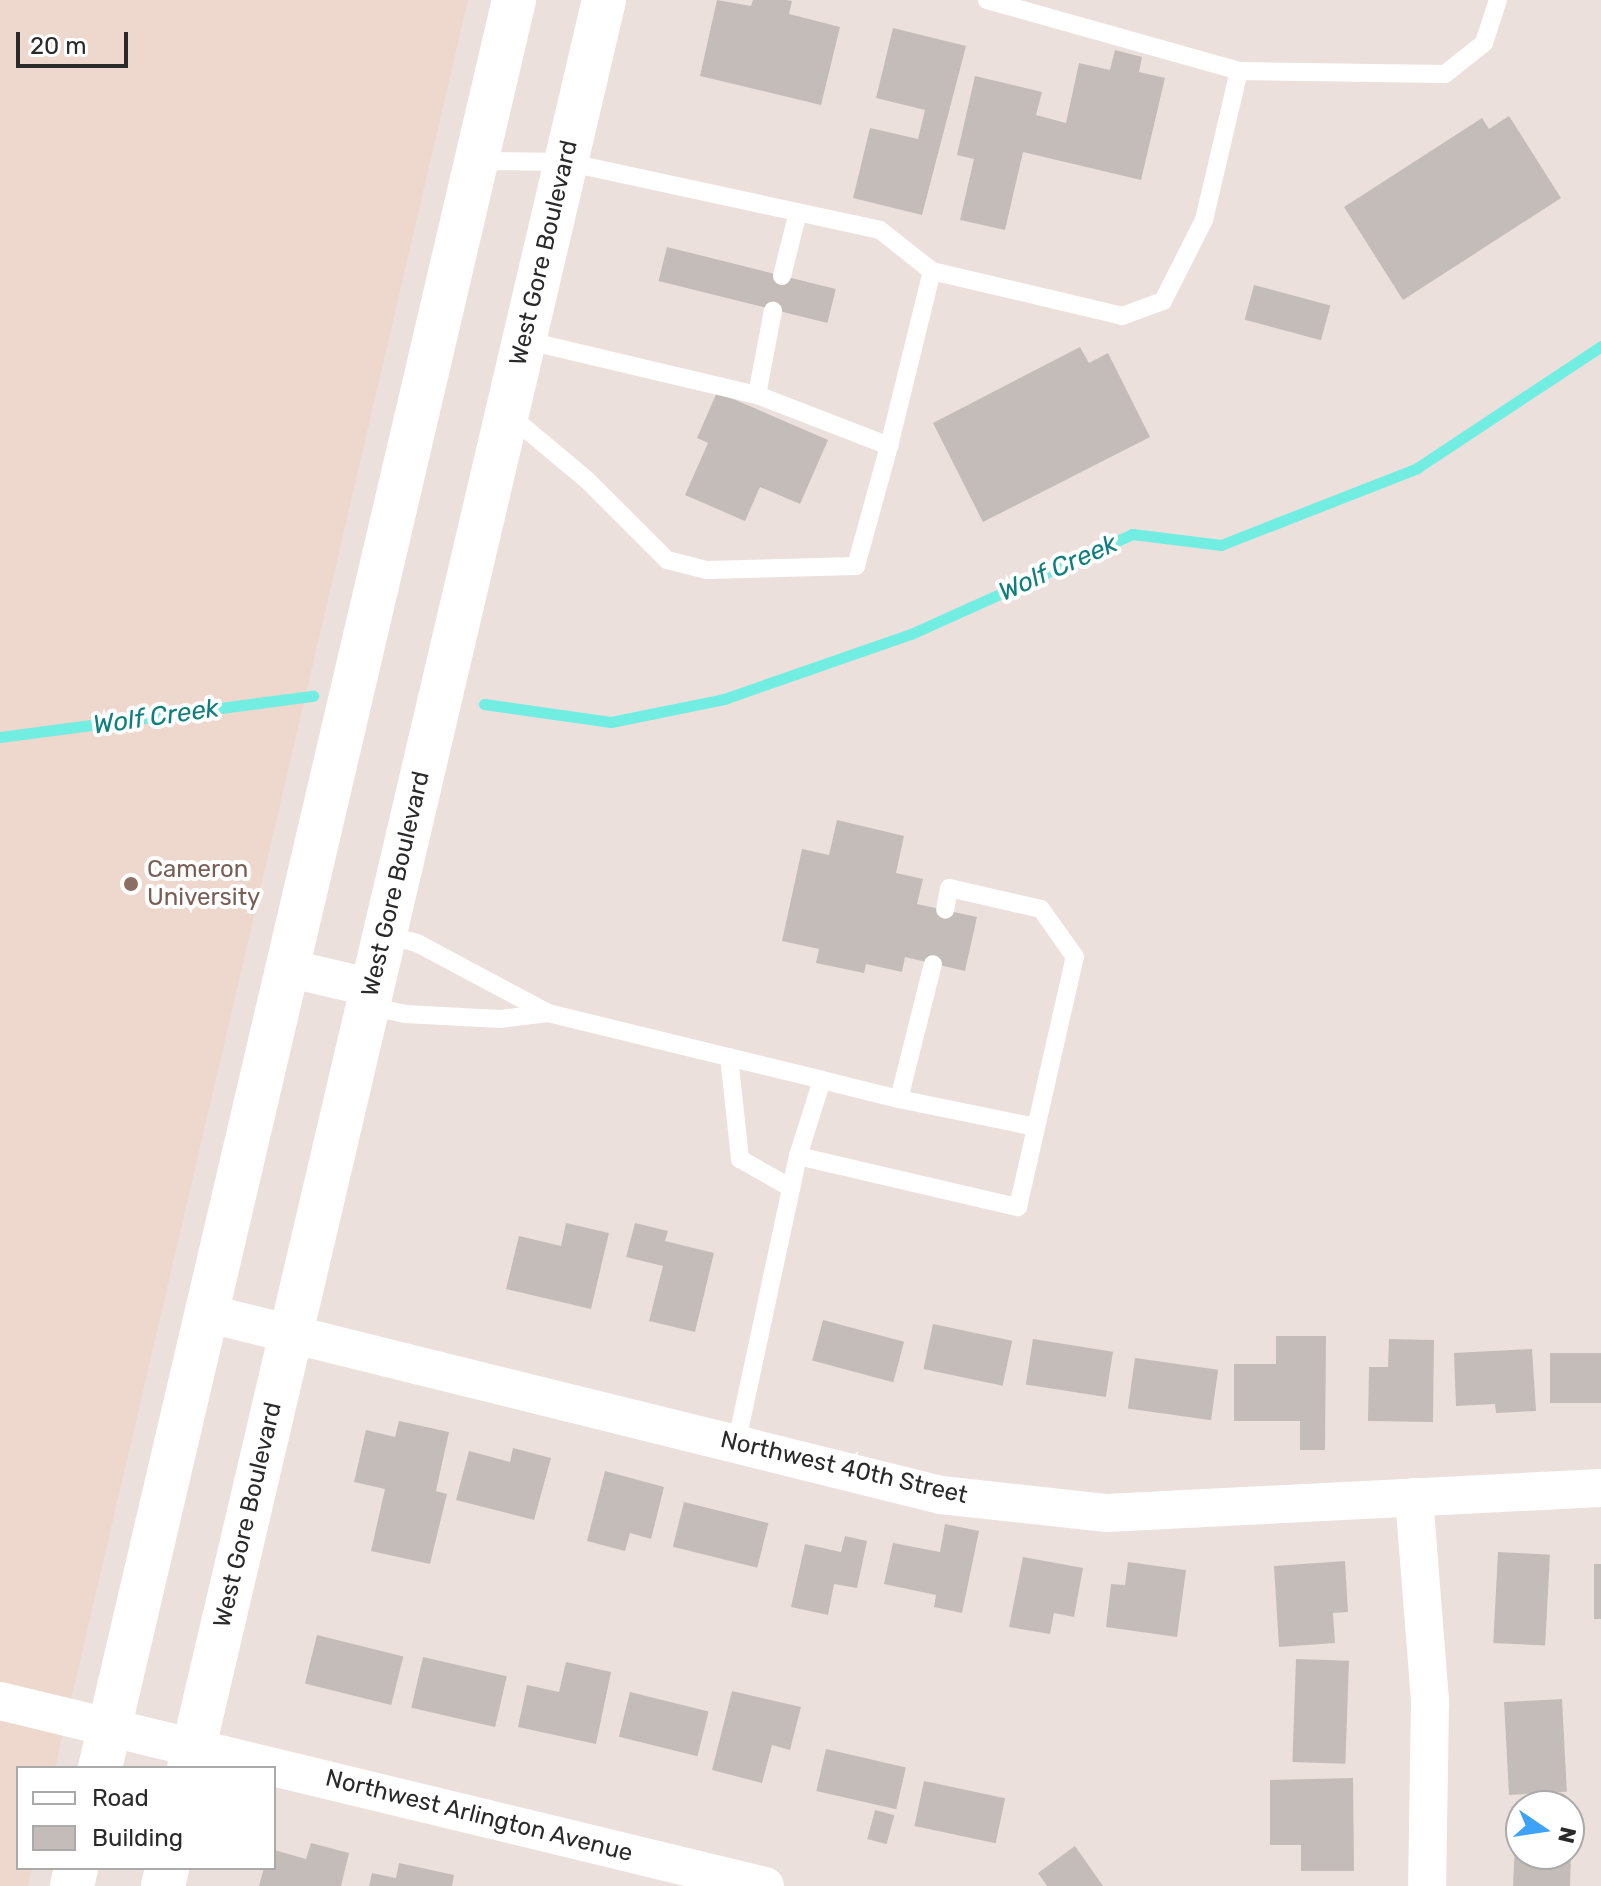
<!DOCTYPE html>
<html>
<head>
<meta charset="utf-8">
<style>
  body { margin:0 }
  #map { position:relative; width:1601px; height:1886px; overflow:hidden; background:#ece0dd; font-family:Rubik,sans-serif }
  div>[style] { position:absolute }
  .education>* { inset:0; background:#eed7cc }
  .stream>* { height:11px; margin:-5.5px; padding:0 5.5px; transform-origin:5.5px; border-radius:5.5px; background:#71ede2 }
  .building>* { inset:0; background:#c4bcb8; transform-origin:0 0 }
  .service>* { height:18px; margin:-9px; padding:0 9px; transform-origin:9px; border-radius:9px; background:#fff }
  .minor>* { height:38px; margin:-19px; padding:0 19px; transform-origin:19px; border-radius:19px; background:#fff }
  .secondary>* { height:44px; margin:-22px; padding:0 22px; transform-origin:22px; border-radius:22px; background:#fff }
  .dots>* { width:22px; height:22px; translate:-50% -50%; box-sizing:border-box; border:4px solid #fff; border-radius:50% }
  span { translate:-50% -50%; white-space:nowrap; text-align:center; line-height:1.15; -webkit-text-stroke:8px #fff; paint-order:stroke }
  .street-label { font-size:24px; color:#2a2a2a }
  .education-label { font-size:24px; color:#785e54 }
  .left { translate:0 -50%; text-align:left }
  .water-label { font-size:26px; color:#0f7f7e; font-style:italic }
  .legend { position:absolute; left:16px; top:1766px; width:260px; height:104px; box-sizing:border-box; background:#fff; border:2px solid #aaa; margin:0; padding:10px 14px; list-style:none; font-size:24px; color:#2a2a2a }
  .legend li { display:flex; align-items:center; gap:16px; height:40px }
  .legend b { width:40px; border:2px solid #aaa }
  .north { position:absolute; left:1505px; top:1790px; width:80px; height:80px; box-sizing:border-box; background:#fff; border:2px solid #aaa; border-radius:50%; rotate:103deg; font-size:22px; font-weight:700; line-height:32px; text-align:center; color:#2a2a2a }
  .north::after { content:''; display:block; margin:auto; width:28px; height:36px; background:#3ea2f8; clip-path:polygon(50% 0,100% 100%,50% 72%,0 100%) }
  .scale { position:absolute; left:16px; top:32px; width:112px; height:36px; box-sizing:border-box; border:4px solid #2a2a2a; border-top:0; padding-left:10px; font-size:24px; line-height:28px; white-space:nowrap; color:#2a2a2a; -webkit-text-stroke:6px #fff; paint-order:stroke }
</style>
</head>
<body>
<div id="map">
  <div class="education">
    <div style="clip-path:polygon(0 0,468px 0,55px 1768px,18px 1768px,18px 1868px,32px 1868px,28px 1886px,0 1886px)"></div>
  </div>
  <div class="stream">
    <div style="left:484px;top:704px;width:128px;rotate:8.1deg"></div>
    <div style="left:611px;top:722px;width:115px;rotate:-11.5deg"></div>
    <div style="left:724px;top:699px;width:198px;rotate:-19.2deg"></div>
    <div style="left:911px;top:634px;width:243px;rotate:-24.3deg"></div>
    <div style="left:1132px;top:534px;width:90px;rotate:7deg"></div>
    <div style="left:1221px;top:545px;width:211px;rotate:-21.4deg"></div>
    <div style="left:1417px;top:468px;width:221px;rotate:-33.5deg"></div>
    <div style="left:0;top:737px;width:316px;rotate:-7.5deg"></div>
  </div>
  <div class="building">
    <div style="clip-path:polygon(717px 0,751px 6px,753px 0,786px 0,792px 1px,789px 14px,840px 27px,821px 105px,700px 76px)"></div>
    <div style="clip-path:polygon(893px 28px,966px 46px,922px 215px,853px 198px,870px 128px,918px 139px,925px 110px,876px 98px)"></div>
    <div style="clip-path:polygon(1115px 50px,1142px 57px,1139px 72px,1165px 78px,1141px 180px,1023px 152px,1005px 230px,960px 220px,974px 159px,957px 155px,975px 76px,1042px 92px,1036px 115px,1066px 123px,1079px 63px,1110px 70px)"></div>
    <div style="clip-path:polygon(1509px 116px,1561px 198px,1403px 300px,1344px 207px,1482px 118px,1489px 129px)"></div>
    <div style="left:667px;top:247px;width:174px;height:35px;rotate:14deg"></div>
    <div style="left:1254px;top:285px;width:79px;height:36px;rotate:15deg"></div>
    <div style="clip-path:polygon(1080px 347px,1089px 363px,1108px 353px,1150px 437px,983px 522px,933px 423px)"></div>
    <div style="clip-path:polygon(717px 392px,828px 440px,800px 504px,760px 487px,745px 521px,685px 495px,708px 443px,697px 438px)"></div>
    <div style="clip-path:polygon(837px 820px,904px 836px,896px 873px,923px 879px,917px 904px,977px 917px,965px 971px,905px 957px,902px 972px,866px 964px,864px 973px,816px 963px,819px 949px,782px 941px,802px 849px,829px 855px)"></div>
    <div style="clip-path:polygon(566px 1223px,609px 1233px,591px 1309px,506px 1289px,519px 1236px,561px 1246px)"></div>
    <div style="clip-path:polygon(635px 1223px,668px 1231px,665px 1241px,714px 1253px,695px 1332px,649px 1321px,663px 1266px,626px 1257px)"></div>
    <div style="left:823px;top:1320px;width:84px;height:42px;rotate:15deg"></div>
    <div style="left:933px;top:1324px;width:81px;height:46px;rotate:12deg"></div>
    <div style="clip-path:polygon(1276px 1336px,1326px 1336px,1325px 1450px,1300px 1450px,1300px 1421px,1234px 1421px,1234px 1364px,1276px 1364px)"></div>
    <div style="left:1033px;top:1339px;width:81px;height:46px;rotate:9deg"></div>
    <div style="clip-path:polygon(1389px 1339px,1434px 1340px,1433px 1422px,1368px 1421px,1369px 1367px,1388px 1367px)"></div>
    <div style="clip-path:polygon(1532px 1349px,1536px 1411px,1496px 1413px,1495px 1404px,1456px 1406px,1454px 1353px)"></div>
    <div style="left:1601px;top:1353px;width:50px;height:51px;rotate:90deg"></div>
    <div style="left:1135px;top:1358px;width:84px;height:51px;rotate:8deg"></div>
    <div style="clip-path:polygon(399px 1421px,449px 1432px,436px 1491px,447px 1494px,430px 1564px,371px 1551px,385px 1489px,354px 1482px,366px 1430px,395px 1437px)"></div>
    <div style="clip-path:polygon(513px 1448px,551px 1458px,534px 1520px,456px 1500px,469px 1451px,510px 1462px)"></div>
    <div style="clip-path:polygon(605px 1471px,664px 1487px,651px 1539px,630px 1533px,625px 1551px,587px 1541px)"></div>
    <div style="left:684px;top:1502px;width:87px;height:46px;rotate:14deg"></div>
    <div style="clip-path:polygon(945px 1524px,979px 1531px,962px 1613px,934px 1607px,936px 1595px,884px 1584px,893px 1543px,940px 1552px)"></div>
    <div style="clip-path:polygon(845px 1536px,867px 1541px,857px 1588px,834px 1584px,828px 1615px,791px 1607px,805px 1544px,841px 1552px)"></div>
    <div style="left:1498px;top:1552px;width:52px;height:91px;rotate:3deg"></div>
    <div style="clip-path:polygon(1023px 1557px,1083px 1568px,1074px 1617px,1054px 1613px,1050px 1634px,1009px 1627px)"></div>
    <div style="clip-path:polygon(1345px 1561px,1348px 1612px,1333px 1613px,1335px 1643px,1279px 1647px,1274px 1566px)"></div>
    <div style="clip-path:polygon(1128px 1562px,1186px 1570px,1177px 1637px,1106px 1627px,1111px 1584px,1125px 1585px)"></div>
    <div style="left:1594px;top:1564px;width:7px;height:55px"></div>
    <div style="left:317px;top:1635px;width:89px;height:50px;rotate:14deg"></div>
    <div style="left:423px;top:1657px;width:86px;height:52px;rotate:13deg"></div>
    <div style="left:1296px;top:1659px;width:53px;height:103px;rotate:2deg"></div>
    <div style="clip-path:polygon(566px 1662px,611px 1672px,596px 1744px,518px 1727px,527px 1685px,559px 1692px)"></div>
    <div style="clip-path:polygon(732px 1691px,801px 1707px,790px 1750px,772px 1745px,762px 1783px,712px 1770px)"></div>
    <div style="left:630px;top:1692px;width:81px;height:46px;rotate:14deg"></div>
    <div style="left:1562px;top:1699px;width:93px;height:58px;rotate:87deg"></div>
    <div style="left:826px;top:1749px;width:82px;height:43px;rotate:13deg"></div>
    <div style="clip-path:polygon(1353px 1778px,1354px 1871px,1301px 1871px,1301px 1845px,1270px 1845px,1270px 1780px)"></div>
    <div style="left:924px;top:1781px;width:83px;height:46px;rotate:12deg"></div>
    <div style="clip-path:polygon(1517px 1804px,1521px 1854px,1571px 1854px,1570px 1886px,1513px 1886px)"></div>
    <div style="clip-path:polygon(1569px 1806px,1574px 1806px,1571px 1849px,1569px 1849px)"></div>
    <div style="left:875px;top:1810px;width:20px;height:30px;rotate:15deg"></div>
    <div style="clip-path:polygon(311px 1843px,349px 1853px,341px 1886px,259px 1886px,264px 1868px,274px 1868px,274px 1850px,306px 1859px)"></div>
    <div style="clip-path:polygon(1075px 1846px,1103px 1886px,1047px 1886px,1038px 1873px)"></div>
    <div style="clip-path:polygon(399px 1863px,454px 1875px,452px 1886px,369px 1886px,372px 1873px,396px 1878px)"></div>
  </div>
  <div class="service">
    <div style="left:987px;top:0;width:262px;rotate:15.7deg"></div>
    <div style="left:1239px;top:71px;width:206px;rotate:0.8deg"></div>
    <div style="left:1445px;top:74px;width:50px;rotate:-38.5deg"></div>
    <div style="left:1484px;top:43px;width:45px;rotate:-72deg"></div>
    <div style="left:476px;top:161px;width:90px;rotate:0.6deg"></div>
    <div style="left:566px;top:162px;width:321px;rotate:12.2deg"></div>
    <div style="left:880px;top:230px;width:66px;rotate:38.3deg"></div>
    <div style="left:932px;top:271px;width:195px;rotate:13.3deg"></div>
    <div style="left:1122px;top:316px;width:44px;rotate:-20.1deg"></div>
    <div style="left:1163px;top:301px;width:91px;rotate:-63.2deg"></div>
    <div style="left:1204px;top:220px;width:153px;rotate:-76.8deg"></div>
    <div style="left:782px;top:276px;width:66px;rotate:-76deg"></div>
    <div style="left:524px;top:340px;width:239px;rotate:13.3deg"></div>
    <div style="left:757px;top:395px;width:142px;rotate:21.1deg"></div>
    <div style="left:889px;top:446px;width:180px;rotate:-76.2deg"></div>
    <div style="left:757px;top:395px;width:86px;rotate:-79.3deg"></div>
    <div style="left:508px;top:414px;width:104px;rotate:39.9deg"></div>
    <div style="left:588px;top:481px;width:112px;rotate:45deg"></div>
    <div style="left:667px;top:560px;width:41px;rotate:14deg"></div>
    <div style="left:707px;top:570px;width:149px;rotate:-1.5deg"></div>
    <div style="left:856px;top:566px;width:124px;rotate:-74.6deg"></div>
    <div style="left:385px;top:935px;width:33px;rotate:14deg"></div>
    <div style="left:417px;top:943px;width:149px;rotate:28.1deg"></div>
    <div style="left:548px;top:1013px;width:282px;rotate:13.7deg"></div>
    <div style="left:822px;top:1080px;width:80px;rotate:107.5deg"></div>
    <div style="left:798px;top:1156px;width:295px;rotate:102.1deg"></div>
    <div style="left:368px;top:1006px;width:38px;rotate:12deg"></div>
    <div style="left:405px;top:1014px;width:95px;rotate:3deg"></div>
    <div style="left:500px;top:1019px;width:48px;rotate:-7.1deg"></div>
    <div style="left:729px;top:1057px;width:103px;rotate:83.8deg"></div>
    <div style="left:740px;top:1159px;width:59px;rotate:29.6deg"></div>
    <div style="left:822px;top:1080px;width:79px;rotate:13.9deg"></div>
    <div style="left:899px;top:1099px;width:139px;rotate:-75.9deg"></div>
    <div style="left:899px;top:1099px;width:139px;rotate:11.6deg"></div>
    <div style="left:798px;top:1156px;width:226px;rotate:13.1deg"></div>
    <div style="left:1018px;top:1207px;width:256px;rotate:-77.2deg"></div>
    <div style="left:1075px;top:957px;width:59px;rotate:-125.3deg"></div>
    <div style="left:1041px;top:909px;width:94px;rotate:-167.1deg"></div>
    <div style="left:949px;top:888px;width:22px;rotate:100deg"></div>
  </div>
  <div class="minor">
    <div style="left:287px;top:968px;width:87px;rotate:13.2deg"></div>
    <div style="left:206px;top:1313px;width:757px;rotate:13.91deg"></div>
    <div style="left:941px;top:1495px;width:167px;rotate:6.2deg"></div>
    <div style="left:1107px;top:1513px;width:495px;rotate:-2.9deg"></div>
    <div style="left:1414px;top:1497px;width:206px;rotate:85.5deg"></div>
    <div style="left:1430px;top:1702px;width:184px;rotate:90.9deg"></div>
    <div style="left:0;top:1701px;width:787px;rotate:13.59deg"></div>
  </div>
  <div class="secondary">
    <div style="left:100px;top:1768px;width:1816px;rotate:-76.82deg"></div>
    <div style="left:189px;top:1768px;width:1816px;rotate:-76.79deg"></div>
    <div style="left:72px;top:1886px;width:18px;rotate:-77deg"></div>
    <div style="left:163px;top:1886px;width:18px;rotate:-77deg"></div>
  </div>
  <div class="dots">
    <div style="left:131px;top:884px;background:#8d6e63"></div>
  </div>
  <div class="street-label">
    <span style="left:544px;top:253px;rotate:-77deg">West Gore Boulevard</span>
    <span style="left:396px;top:884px;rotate:-77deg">West Gore Boulevard</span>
    <span style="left:844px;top:1468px;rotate:13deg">Northwest 40th Street</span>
    <span style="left:248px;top:1515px;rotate:-77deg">West Gore Boulevard</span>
    <span style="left:479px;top:1816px;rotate:14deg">Northwest Arlington Avenue</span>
  </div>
  <div class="education-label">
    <span class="left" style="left:147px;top:884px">Cameron<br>University</span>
  </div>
  <div class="water-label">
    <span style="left:1058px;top:568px;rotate:-24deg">Wolf Creek</span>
    <span style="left:156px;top:717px;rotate:-8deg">Wolf Creek</span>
  </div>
  <ul class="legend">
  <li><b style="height:10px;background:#fff"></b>Road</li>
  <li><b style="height:22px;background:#c4bcb8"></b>Building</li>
  </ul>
  <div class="north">N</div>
  <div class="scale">20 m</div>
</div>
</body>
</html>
